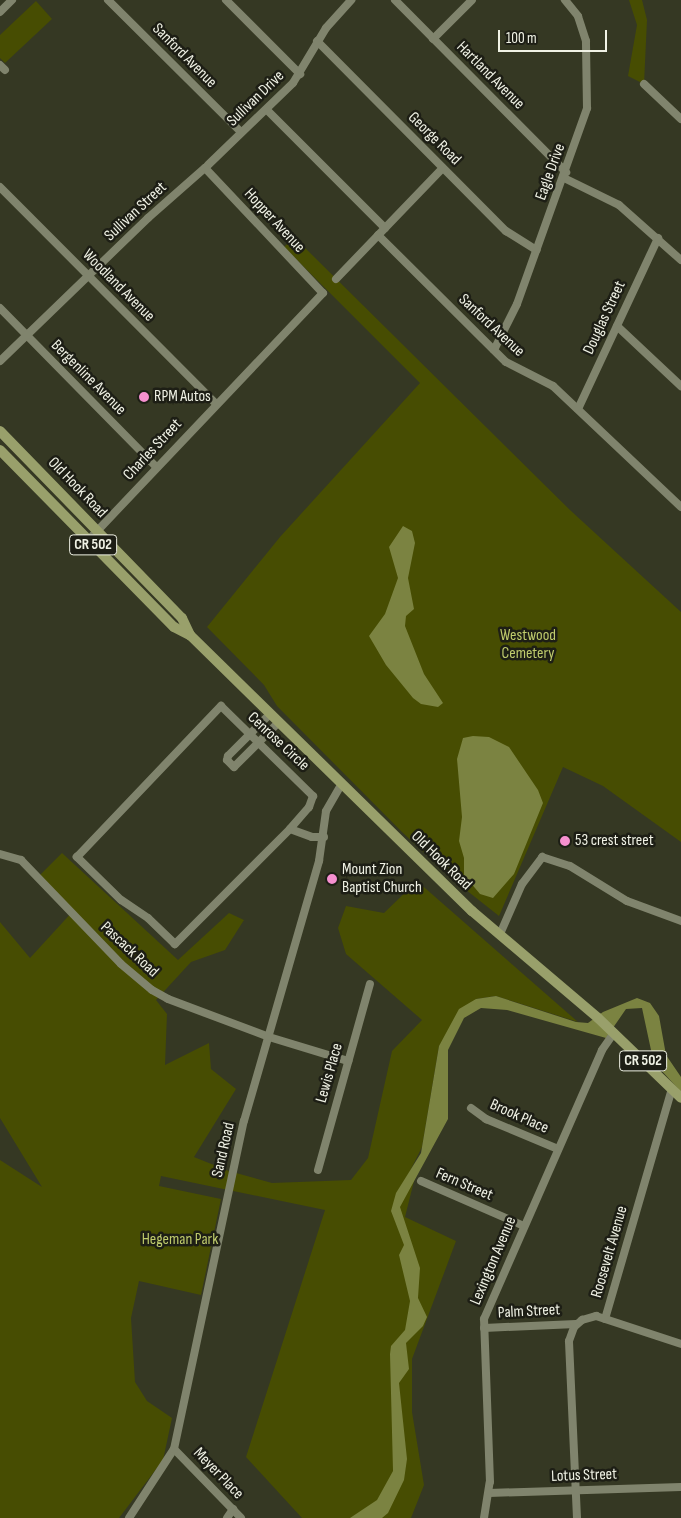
<!DOCTYPE html>
<html>
<head>
<meta charset="utf-8">
<style>
  body { margin:0 }
  #map { position:relative; width:681px; height:1518px; overflow:hidden; background:#353823; font-family:"Sofia Sans Condensed",sans-serif }
  div>[style] { position:absolute }
  .green>* { inset:0; background:#474d02 }
  .water>* { inset:0; background:#7b8341 }
  .minor>* { height:8px; margin:-4px; padding:0 4px; transform-origin:4px; border-radius:4px; background:#80846d }
  .major>* { height:10px; margin:-5px; padding:0 5px; transform-origin:5px; border-radius:5px; background:#99a06b }
  .dots>* { width:14px; height:14px; translate:-50% -50%; box-sizing:border-box; border:2px solid #1d1e15; border-radius:50% }
  span { translate:-50% -50%; white-space:nowrap; text-align:center; line-height:1.15; -webkit-text-stroke:5px #1d1e15; paint-order:stroke }
  .shield-label span { padding:1px 4px; background:#1d1e15; border:1px solid; border-radius:4px; -webkit-text-stroke-width:0 }
  .shield-label { font-size:15px; color:#f0f2e5; font-weight:700 }
  .street-label { font-size:16px; color:#f0f2e5 }
  .poi-label { font-size:16px; color:#f0f2e5 }
  .left { translate:0 -50%; text-align:left }
  .park-label { font-size:16px; color:#bfcb6c }
  .scale { position:absolute; left:498px; top:30px; width:109px; height:22px; box-sizing:border-box; border:2px solid #f0f2e5; border-top:0; padding-left:6px; font-size:15px; line-height:18px; white-space:nowrap; color:#f0f2e5; -webkit-text-stroke:4px #1d1e15; paint-order:stroke }
</style>
</head>
<body>
<div id="map">
  <div class="green">
    <div style="clip-path:polygon(629px 0,642px 0,647px 20px,644px 84px,628px 76px,637px 25px)"></div>
    <div style="clip-path:polygon(36px 1px,52px 19px,5px 63px,0 58px,0 35px)"></div>
    <div style="clip-path:polygon(294px 237px,570px 510px,681px 612px,681px 842px,603px 786px,563px 767px,499px 916px,456px 882px,402px 832px,277px 706px,264px 685px,207px 627px,280px 537px,420px 383px,284px 247px)"></div>
    <div style="clip-path:polygon(62px 853px,178px 960px,229px 913px,244px 920px,225px 950px,191px 962px,156px 1000px,167px 1014px,165px 1065px,209px 1043px,211px 1069px,236px 1089px,194px 1157px,229px 1171px,272px 1183px,351px 1180px,368px 1158px,392px 1051px,422px 1020px,346px 954px,338px 928px,346px 906px,384px 913px,417px 881px,578px 1022px,496px 996px,476px 999px,439px 1046px,422px 1147px,409px 1173px,417px 1169px,405px 1217px,456px 1241px,412px 1359px,412px 1412px,424px 1485px,411px 1518px,302px 1518px,246px 1457px,325px 1210px,161px 1176px,159px 1186px,221px 1199px,201px 1295px,139px 1281px,131px 1318px,135px 1382px,147px 1401px,172px 1418px,163px 1460px,119px 1518px,0 1518px,0 1160px,42px 1187px,0 1118px,0 922px,30px 958px,74px 910px,40px 875px)"></div>
  </div>
  <div class="water">
    <div style="clip-path:polygon(403px 526px,412px 531px,415px 543px,408px 578px,414px 609px,406px 616px,405px 626px,424px 674px,443px 703px,438px 707px,421px 704px,413px 698px,386px 665px,369px 636px,385px 614px,398px 578px,389px 547px)"></div>
    <div style="clip-path:polygon(473px 736px,489px 737px,509px 747px,538px 790px,543px 803px,514px 874px,493px 898px,480px 894px,464px 875px,464px 858px,459px 841px,462px 817px,457px 759px,463px 738px)"></div>
    <div style="clip-path:polygon(496px 996px,576px 1022px,588px 1023px,603px 1012px,637px 998px,650px 1003px,659px 1016px,666px 1055px,681px 1077px,681px 1092px,661px 1070px,651px 1050px,642px 1008px,626px 1009px,606px 1038px,507px 1010px,481px 1008px,464px 1018px,448px 1050px,448px 1119px,400px 1207px,420px 1268px,418px 1298px,427px 1317px,423px 1326px,406px 1343px,409px 1369px,399px 1383px,407px 1459px,404px 1480px,388px 1513px,382px 1518px,350px 1518px,377px 1500px,393px 1471px,390px 1354px,391px 1346px,405px 1330px,410px 1301px,399px 1255px,404px 1245px,391px 1211px,396px 1193px,421px 1153px,439px 1046px,459px 1009px,476px 999px)"></div>
  </div>
  <div class="minor">
    <div style="left:108px;top:0;width:187px;rotate:44.8deg"></div>
    <div style="left:226px;top:0;width:105px;rotate:45deg"></div>
    <div style="left:395px;top:0;width:243px;rotate:45.2deg"></div>
    <div style="left:0;top:12px;width:17px;rotate:-45deg"></div>
    <div style="left:433px;top:39px;width:55px;rotate:-45deg"></div>
    <div style="left:317px;top:41px;width:268px;rotate:45.2deg"></div>
    <div style="left:506px;top:231px;width:36px;rotate:32deg"></div>
    <div style="left:0;top:65px;width:7px;rotate:45deg"></div>
    <div style="left:644px;top:84px;width:51px;rotate:43.4deg"></div>
    <div style="left:267px;top:110px;width:167px;rotate:45deg"></div>
    <div style="left:208px;top:165px;width:118px;rotate:-44deg"></div>
    <div style="left:293px;top:83px;width:64px;rotate:-59deg"></div>
    <div style="left:326px;top:28px;width:38px;rotate:-48deg"></div>
    <div style="left:564px;top:178px;width:61px;rotate:26.1deg"></div>
    <div style="left:619px;top:205px;width:83px;rotate:41.6deg"></div>
    <div style="left:0;top:187px;width:306px;rotate:45.1deg"></div>
    <div style="left:378px;top:235px;width:180px;rotate:44.8deg"></div>
    <div style="left:506px;top:362px;width:53px;rotate:27.1deg"></div>
    <div style="left:553px;top:386px;width:176px;rotate:43.4deg"></div>
    <div style="left:336px;top:279px;width:154px;rotate:-46.1deg"></div>
    <div style="left:0;top:308px;width:223px;rotate:45.5deg"></div>
    <div style="left:617px;top:326px;width:88px;rotate:43.2deg"></div>
    <div style="left:494px;top:350px;width:51px;rotate:-63.4deg"></div>
    <div style="left:517px;top:304px;width:208px;rotate:-70.3deg"></div>
    <div style="left:587px;top:108px;width:67px;rotate:-90.9deg"></div>
    <div style="left:586px;top:41px;width:26px;rotate:-108deg"></div>
    <div style="left:578px;top:16px;width:21px;rotate:-129deg"></div>
    <div style="left:0;top:361px;width:206px;rotate:-44deg"></div>
    <div style="left:148px;top:218px;width:76px;rotate:-41.3deg"></div>
    <div style="left:205px;top:168px;width:172px;rotate:46.7deg"></div>
    <div style="left:323px;top:293px;width:340px;rotate:133.5deg"></div>
    <div style="left:578px;top:409px;width:189px;rotate:-64.9deg"></div>
    <div style="left:221px;top:706px;width:129px;rotate:44.4deg"></div>
    <div style="left:313px;top:796px;width:12px;rotate:110deg"></div>
    <div style="left:309px;top:807px;width:29px;rotate:131deg"></div>
    <div style="left:290px;top:829px;width:163px;rotate:135deg"></div>
    <div style="left:175px;top:944px;width:37px;rotate:-136deg"></div>
    <div style="left:148px;top:918px;width:32px;rotate:-146deg"></div>
    <div style="left:121px;top:900px;width:62px;rotate:-135.7deg"></div>
    <div style="left:77px;top:857px;width:209px;rotate:-46.4deg"></div>
    <div style="left:269px;top:715px;width:58px;rotate:135deg"></div>
    <div style="left:228px;top:756px;width:4px;rotate:104deg"></div>
    <div style="left:227px;top:760px;width:10px;rotate:45deg"></div>
    <div style="left:234px;top:767px;width:62px;rotate:-45deg"></div>
    <div style="left:290px;top:829px;width:23px;rotate:20deg"></div>
    <div style="left:312px;top:837px;width:12px"></div>
    <div style="left:0;top:854px;width:22px;rotate:16deg"></div>
    <div style="left:21px;top:860px;width:144px;rotate:46.1deg"></div>
    <div style="left:121px;top:964px;width:40px;rotate:40deg"></div>
    <div style="left:152px;top:990px;width:18px;rotate:29deg"></div>
    <div style="left:168px;top:999px;width:108px;rotate:20.6deg"></div>
    <div style="left:269px;top:1037px;width:83px;rotate:16.9deg"></div>
    <div style="left:500px;top:934px;width:55px;rotate:-66.3deg"></div>
    <div style="left:522px;top:884px;width:34px;rotate:-53deg"></div>
    <div style="left:542px;top:857px;width:29px;rotate:18deg"></div>
    <div style="left:570px;top:866px;width:67px;rotate:31.6deg"></div>
    <div style="left:627px;top:901px;width:58px;rotate:20.3deg"></div>
    <div style="left:471px;top:1108px;width:19px;rotate:36deg"></div>
    <div style="left:486px;top:1119px;width:78px;rotate:22.6deg"></div>
    <div style="left:318px;top:1170px;width:193px;rotate:-74.4deg"></div>
    <div style="left:421px;top:1181px;width:112px;rotate:23.6deg"></div>
    <div style="left:605px;top:1319px;width:240px;rotate:-73.8deg"></div>
    <div style="left:484px;top:1328px;width:92px;rotate:-2.5deg"></div>
    <div style="left:174px;top:1449px;width:96px;rotate:45.8deg"></div>
    <div style="left:489px;top:1493px;width:192px;rotate:-1.8deg"></div>
    <div style="left:129px;top:1518px;width:82px;rotate:-56.9deg"></div>
    <div style="left:174px;top:1449px;width:335px;rotate:-78deg"></div>
    <div style="left:244px;top:1121px;width:271px;rotate:-73.9deg"></div>
    <div style="left:319px;top:861px;width:50px;rotate:-82deg"></div>
    <div style="left:326px;top:811px;width:30px;rotate:-60deg"></div>
    <div style="left:227px;top:1518px;width:11px;rotate:-56deg"></div>
    <div style="left:484px;top:1518px;width:36px;rotate:-81deg"></div>
    <div style="left:490px;top:1482px;width:163px;rotate:-92.1deg"></div>
    <div style="left:484px;top:1319px;width:294px;rotate:-66.3deg"></div>
    <div style="left:602px;top:1050px;width:21px;rotate:-55deg"></div>
    <div style="left:577px;top:1518px;width:177px;rotate:-92.6deg"></div>
    <div style="left:569px;top:1341px;width:15px;rotate:-70deg"></div>
    <div style="left:574px;top:1327px;width:11px;rotate:-41deg"></div>
    <div style="left:582px;top:1320px;width:15px;rotate:-16deg"></div>
    <div style="left:596px;top:1316px;width:89px;rotate:18.2deg"></div>
  </div>
  <div class="major">
    <div style="left:0;top:431px;width:261px;rotate:45.8deg"></div>
    <div style="left:182px;top:618px;width:19px;rotate:65deg"></div>
    <div style="left:0;top:450px;width:248px;rotate:45.5deg"></div>
    <div style="left:174px;top:627px;width:18px;rotate:27deg"></div>
    <div style="left:190px;top:635px;width:395px;rotate:44.4deg"></div>
    <div style="left:472px;top:911px;width:165px;rotate:40.3deg"></div>
    <div style="left:598px;top:1018px;width:115px;rotate:43.9deg"></div>
  </div>
  <div class="dots">
    <div style="left:144px;top:397px;background:#f690cf"></div>
    <div style="left:565px;top:841px;background:#f690cf"></div>
    <div style="left:332px;top:879px;background:#f690cf"></div>
  </div>
  <div class="shield-label">
    <span style="left:93px;top:545px">CR 502</span>
    <span style="left:643px;top:1061px">CR 502</span>
  </div>
  <div class="street-label">
    <span style="left:184px;top:56px;rotate:45deg">Sanford Avenue</span>
    <span style="left:490px;top:76px;rotate:45deg">Hartland Avenue</span>
    <span style="left:256px;top:99px;rotate:-44deg">Sullivan Drive</span>
    <span style="left:434px;top:139px;rotate:45deg">George Road</span>
    <span style="left:551px;top:172px;rotate:-70deg">Eagle Drive</span>
    <span style="left:136px;top:212px;rotate:-43deg">Sullivan Street</span>
    <span style="left:274px;top:221px;rotate:47deg">Hopper Avenue</span>
    <span style="left:118px;top:286px;rotate:45deg">Woodland Avenue</span>
    <span style="left:605px;top:318px;rotate:-65deg">Douglas Street</span>
    <span style="left:491px;top:326px;rotate:43deg">Sanford Avenue</span>
    <span style="left:88px;top:378px;rotate:45deg">Bergenline Avenue</span>
    <span style="left:153px;top:450px;rotate:-47deg">Charles Street</span>
    <span style="left:77px;top:488px;rotate:46deg">Old Hook Road</span>
    <span style="left:278px;top:742px;rotate:43deg">Cenrose Circle</span>
    <span style="left:441px;top:861px;rotate:44deg">Old Hook Road</span>
    <span style="left:129px;top:950px;rotate:43deg">Pascack Road</span>
    <span style="left:330px;top:1073px;rotate:-74deg">Lewis Place</span>
    <span style="left:519px;top:1117px;rotate:24deg">Brook Place</span>
    <span style="left:224px;top:1150px;rotate:-77deg">Sand Road</span>
    <span style="left:464px;top:1185px;rotate:23deg">Fern Street</span>
    <span style="left:610px;top:1252px;rotate:-74deg">Roosevelt Avenue</span>
    <span style="left:494px;top:1261px;rotate:-67deg">Lexington Avenue</span>
    <span style="left:529px;top:1312px;rotate:-3deg">Palm Street</span>
    <span style="left:218px;top:1474px;rotate:46deg">Meyer Place</span>
    <span style="left:584px;top:1476px;rotate:-2deg">Lotus Street</span>
  </div>
  <div class="poi-label">
    <span class="left" style="left:154px;top:397px">RPM Autos</span>
    <span class="left" style="left:575px;top:841px">53 crest street</span>
    <span class="left" style="left:342px;top:879px">Mount Zion<br>Baptist Church</span>
  </div>
  <div class="park-label">
    <span style="left:528px;top:645px">Westwood<br>Cemetery</span>
    <span style="left:180px;top:1240px">Hegeman Park</span>
  </div>
  <div class="scale">100 m</div>
</div>
</body>
</html>
